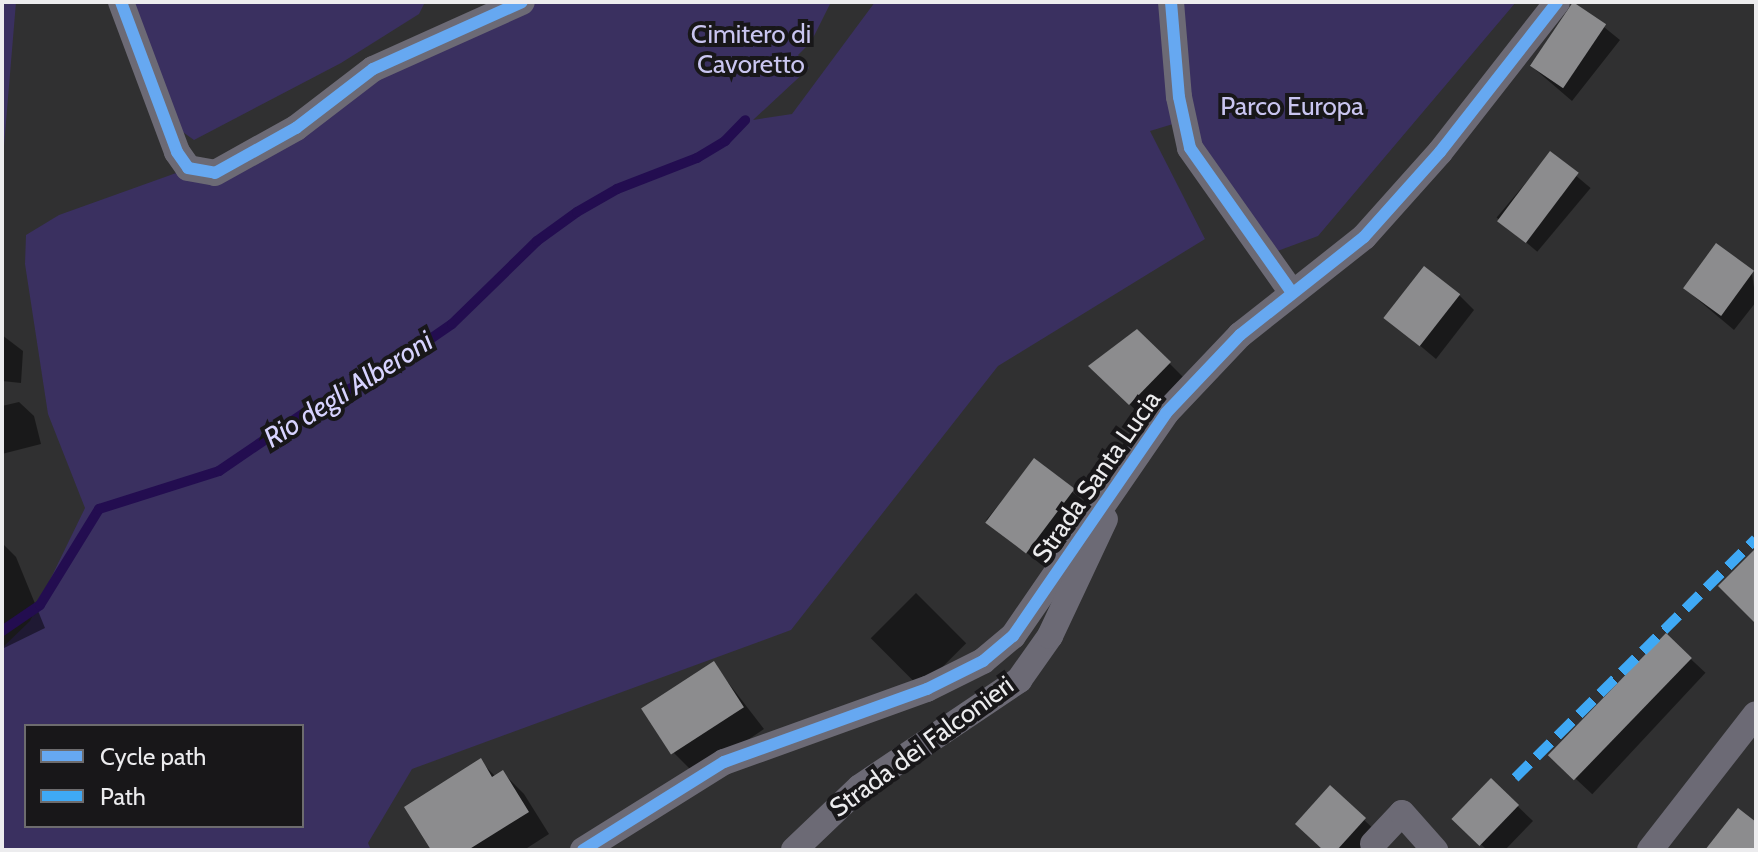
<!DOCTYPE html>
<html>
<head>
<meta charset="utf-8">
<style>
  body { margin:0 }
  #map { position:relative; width:1758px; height:852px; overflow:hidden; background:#303031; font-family:Cabin,sans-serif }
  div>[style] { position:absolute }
  .green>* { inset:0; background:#3a3060 }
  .shadow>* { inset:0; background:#0007; transform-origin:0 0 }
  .stream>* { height:10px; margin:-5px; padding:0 5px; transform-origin:5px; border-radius:5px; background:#230d50 }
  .building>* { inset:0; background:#8c8c8e; transform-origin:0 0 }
  .minor>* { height:26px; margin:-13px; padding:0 13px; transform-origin:13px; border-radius:13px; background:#6c6a75 }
  .quiet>* { height:10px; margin-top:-5px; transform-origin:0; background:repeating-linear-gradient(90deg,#3fa9f5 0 20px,transparent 0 30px) }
  .cycleway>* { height:12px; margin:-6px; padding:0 6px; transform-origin:6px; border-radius:6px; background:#66a8f1 }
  span { translate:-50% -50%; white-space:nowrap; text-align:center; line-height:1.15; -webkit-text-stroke:8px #181719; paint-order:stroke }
  .park-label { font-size:26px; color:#c9c5f0 }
  .street-label { font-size:26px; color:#ececee }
  .water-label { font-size:28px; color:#d7d3ff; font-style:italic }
  .frame { position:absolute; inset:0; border:4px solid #ececee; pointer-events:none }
  .legend { position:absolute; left:24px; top:724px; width:280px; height:104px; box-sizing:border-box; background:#181719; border:2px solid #6d6c6e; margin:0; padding:10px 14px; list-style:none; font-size:24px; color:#ececee }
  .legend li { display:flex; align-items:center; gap:16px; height:40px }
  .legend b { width:40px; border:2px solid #6d6c6e }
</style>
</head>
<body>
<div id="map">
  <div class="green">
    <div style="clip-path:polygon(2px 2px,16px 2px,2px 170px)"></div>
    <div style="clip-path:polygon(134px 2px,425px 2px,419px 14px,341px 63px,194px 140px,180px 130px)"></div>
    <div style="clip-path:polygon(evenodd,513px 2px,831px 2px,811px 42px,798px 55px,809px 68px,753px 120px,792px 114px,875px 2px,1516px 2px,1318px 236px,1261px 257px,1183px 121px,1150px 131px,1205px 239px,998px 366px,791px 630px,412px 769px,368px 843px,371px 850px,2px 850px,2px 648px,30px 621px,85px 508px,48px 414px,25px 264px,26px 235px,59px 215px,218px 158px,513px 2px,26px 726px,302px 726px,302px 826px,26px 826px,26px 726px)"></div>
  </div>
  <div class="shadow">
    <div style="clip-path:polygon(1573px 2px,1620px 40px,1572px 101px,1530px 65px,1572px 13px)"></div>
    <div style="left:1550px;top:154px;width:53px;height:83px;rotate:40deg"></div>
    <div style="clip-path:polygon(1752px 273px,1756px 302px,1734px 330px,1684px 288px)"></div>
    <div style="clip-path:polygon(1459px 295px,1474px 310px,1436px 359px,1387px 318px)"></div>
    <div style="left:1137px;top:331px;width:76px;height:57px;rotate:45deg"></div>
    <div style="clip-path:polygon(2px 335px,23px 351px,21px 383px,2px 381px)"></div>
    <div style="clip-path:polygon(19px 402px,34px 416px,41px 444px,2px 454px,2px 406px)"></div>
    <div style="left:1034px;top:461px;width:71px;height:76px;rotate:39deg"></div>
    <div style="clip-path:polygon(2px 543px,16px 557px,45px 628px,2px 649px)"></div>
    <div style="left:916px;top:593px;width:71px;height:64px;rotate:45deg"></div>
    <div style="left:1666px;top:636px;width:54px;height:166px;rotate:43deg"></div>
    <div style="clip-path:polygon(713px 663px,764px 729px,696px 775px,674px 753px)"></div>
    <div style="clip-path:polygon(480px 761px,496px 777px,503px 773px,524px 794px,549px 834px,524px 850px,434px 850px)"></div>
    <div style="clip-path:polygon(1491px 781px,1533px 821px,1505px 850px,1487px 850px,1455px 819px)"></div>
    <div style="clip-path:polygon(1330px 788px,1379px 834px,1365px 850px,1324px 850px)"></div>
  </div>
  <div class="stream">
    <div style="left:2px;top:631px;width:46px;rotate:-34.4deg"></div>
    <div style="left:40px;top:605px;width:113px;rotate:-58.4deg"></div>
    <div style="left:99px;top:509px;width:126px;rotate:-17.6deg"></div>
    <div style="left:219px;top:471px;width:110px;rotate:-34.3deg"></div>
    <div style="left:310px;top:409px;width:80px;rotate:-26.9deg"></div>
    <div style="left:381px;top:373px;width:86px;rotate:-34.6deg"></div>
    <div style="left:452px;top:324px;width:119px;rotate:-44.3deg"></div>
    <div style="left:537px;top:241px;width:49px;rotate:-35.9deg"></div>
    <div style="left:577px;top:212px;width:46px;rotate:-29.9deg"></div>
    <div style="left:617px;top:189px;width:86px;rotate:-21.2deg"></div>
    <div style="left:697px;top:158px;width:33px;rotate:-31deg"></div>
    <div style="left:725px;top:141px;width:29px;rotate:-46deg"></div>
  </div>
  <div class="building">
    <div style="left:1573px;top:2px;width:40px;height:77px;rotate:34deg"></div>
    <div style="left:1550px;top:151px;width:36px;height:88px;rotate:37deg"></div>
    <div style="left:1716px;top:243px;width:47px;height:56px;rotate:36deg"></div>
    <div style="left:1424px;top:266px;width:46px;height:66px;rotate:38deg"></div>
    <div style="clip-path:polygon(1137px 329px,1171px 362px,1129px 405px,1088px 366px)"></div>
    <div style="left:1034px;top:458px;width:51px;height:81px;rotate:37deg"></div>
    <div style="clip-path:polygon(1756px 548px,1756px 624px,1718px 586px)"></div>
    <div style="left:1666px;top:633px;width:36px;height:170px;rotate:44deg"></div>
    <div style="left:714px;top:661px;width:55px;height:87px;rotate:57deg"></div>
    <div style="clip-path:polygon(481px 758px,492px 777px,503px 770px,529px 812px,468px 850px,431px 850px,404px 807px)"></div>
    <div style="left:1491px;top:778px;width:39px;height:57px;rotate:44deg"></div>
    <div style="clip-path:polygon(1330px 785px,1366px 818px,1337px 850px,1323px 850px,1295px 824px)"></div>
    <div style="clip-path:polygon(1738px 808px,1756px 822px,1756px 850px,1705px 850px)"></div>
  </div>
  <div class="minor">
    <div style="left:121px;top:2px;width:160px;rotate:69.5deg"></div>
    <div style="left:177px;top:152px;width:19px;rotate:55deg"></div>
    <div style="left:188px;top:168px;width:27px;rotate:10deg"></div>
    <div style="left:215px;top:173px;width:93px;rotate:-29.1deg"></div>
    <div style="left:296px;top:128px;width:97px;rotate:-37.5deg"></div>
    <div style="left:373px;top:69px;width:163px;rotate:-24.2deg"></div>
    <div style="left:1171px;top:2px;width:95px;rotate:85.2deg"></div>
    <div style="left:1179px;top:97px;width:52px;rotate:77.8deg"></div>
    <div style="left:1190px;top:148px;width:174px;rotate:54.8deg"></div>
    <div style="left:1373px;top:844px;width:42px;rotate:-46.9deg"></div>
    <div style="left:1402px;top:813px;width:50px;rotate:48.3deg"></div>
    <div style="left:583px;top:850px;width:166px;rotate:-32deg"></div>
    <div style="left:724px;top:762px;width:216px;rotate:-19.8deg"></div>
    <div style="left:927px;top:689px;width:63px;rotate:-26.6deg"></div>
    <div style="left:983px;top:661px;width:39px;rotate:-40deg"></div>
    <div style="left:1013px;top:636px;width:270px;rotate:-55.5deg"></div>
    <div style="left:1166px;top:413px;width:108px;rotate:-46.5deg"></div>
    <div style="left:1240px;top:335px;width:158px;rotate:-38.3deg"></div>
    <div style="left:1364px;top:237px;width:114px;rotate:-48.2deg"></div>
    <div style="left:1440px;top:152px;width:190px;rotate:-52deg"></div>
    <div style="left:794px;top:850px;width:91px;rotate:-43.7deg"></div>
    <div style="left:860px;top:787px;width:192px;rotate:-33.9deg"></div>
    <div style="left:1019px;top:680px;width:54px;rotate:-54.8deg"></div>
    <div style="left:1050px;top:636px;width:129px;rotate:-64.8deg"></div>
    <div style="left:1650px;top:850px;width:172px;rotate:-52.1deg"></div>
  </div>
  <div class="quiet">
    <div style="left:1515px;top:778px;width:339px;rotate:-44.8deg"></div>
  </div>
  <div class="cycleway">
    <div style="left:121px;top:2px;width:160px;rotate:69.5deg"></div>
    <div style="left:177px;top:152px;width:19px;rotate:55deg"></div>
    <div style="left:188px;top:168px;width:27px;rotate:10deg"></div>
    <div style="left:215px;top:173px;width:93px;rotate:-29.1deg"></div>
    <div style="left:296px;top:128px;width:97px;rotate:-37.5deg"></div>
    <div style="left:373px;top:69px;width:163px;rotate:-24.2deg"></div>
    <div style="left:1171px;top:2px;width:95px;rotate:85.2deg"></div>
    <div style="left:1179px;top:97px;width:52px;rotate:77.8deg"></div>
    <div style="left:1190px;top:148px;width:174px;rotate:54.8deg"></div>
    <div style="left:583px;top:850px;width:166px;rotate:-32deg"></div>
    <div style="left:724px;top:762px;width:216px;rotate:-19.8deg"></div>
    <div style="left:927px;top:689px;width:63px;rotate:-26.6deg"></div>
    <div style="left:983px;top:661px;width:39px;rotate:-40deg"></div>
    <div style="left:1013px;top:636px;width:270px;rotate:-55.5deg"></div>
    <div style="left:1166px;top:413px;width:108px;rotate:-46.5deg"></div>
    <div style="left:1240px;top:335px;width:158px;rotate:-38.3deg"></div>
    <div style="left:1364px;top:237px;width:114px;rotate:-48.2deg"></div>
    <div style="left:1440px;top:152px;width:190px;rotate:-52deg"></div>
  </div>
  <div class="park-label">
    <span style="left:751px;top:50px">Cimitero di<br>Cavoretto</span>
    <span style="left:1292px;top:107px">Parco Europa</span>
  </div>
  <div class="street-label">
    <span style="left:1097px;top:477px;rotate:-55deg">Strada Santa Lucia</span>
    <span style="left:922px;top:747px;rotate:-36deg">Strada dei Falconieri</span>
  </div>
  <div class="water-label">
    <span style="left:348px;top:389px;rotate:-32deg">Rio degli Alberoni</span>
  </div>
  <div class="frame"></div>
  <ul class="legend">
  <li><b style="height:10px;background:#66a8f1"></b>Cycle path</li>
  <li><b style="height:10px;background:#3fa9f5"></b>Path</li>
  </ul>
</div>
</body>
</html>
